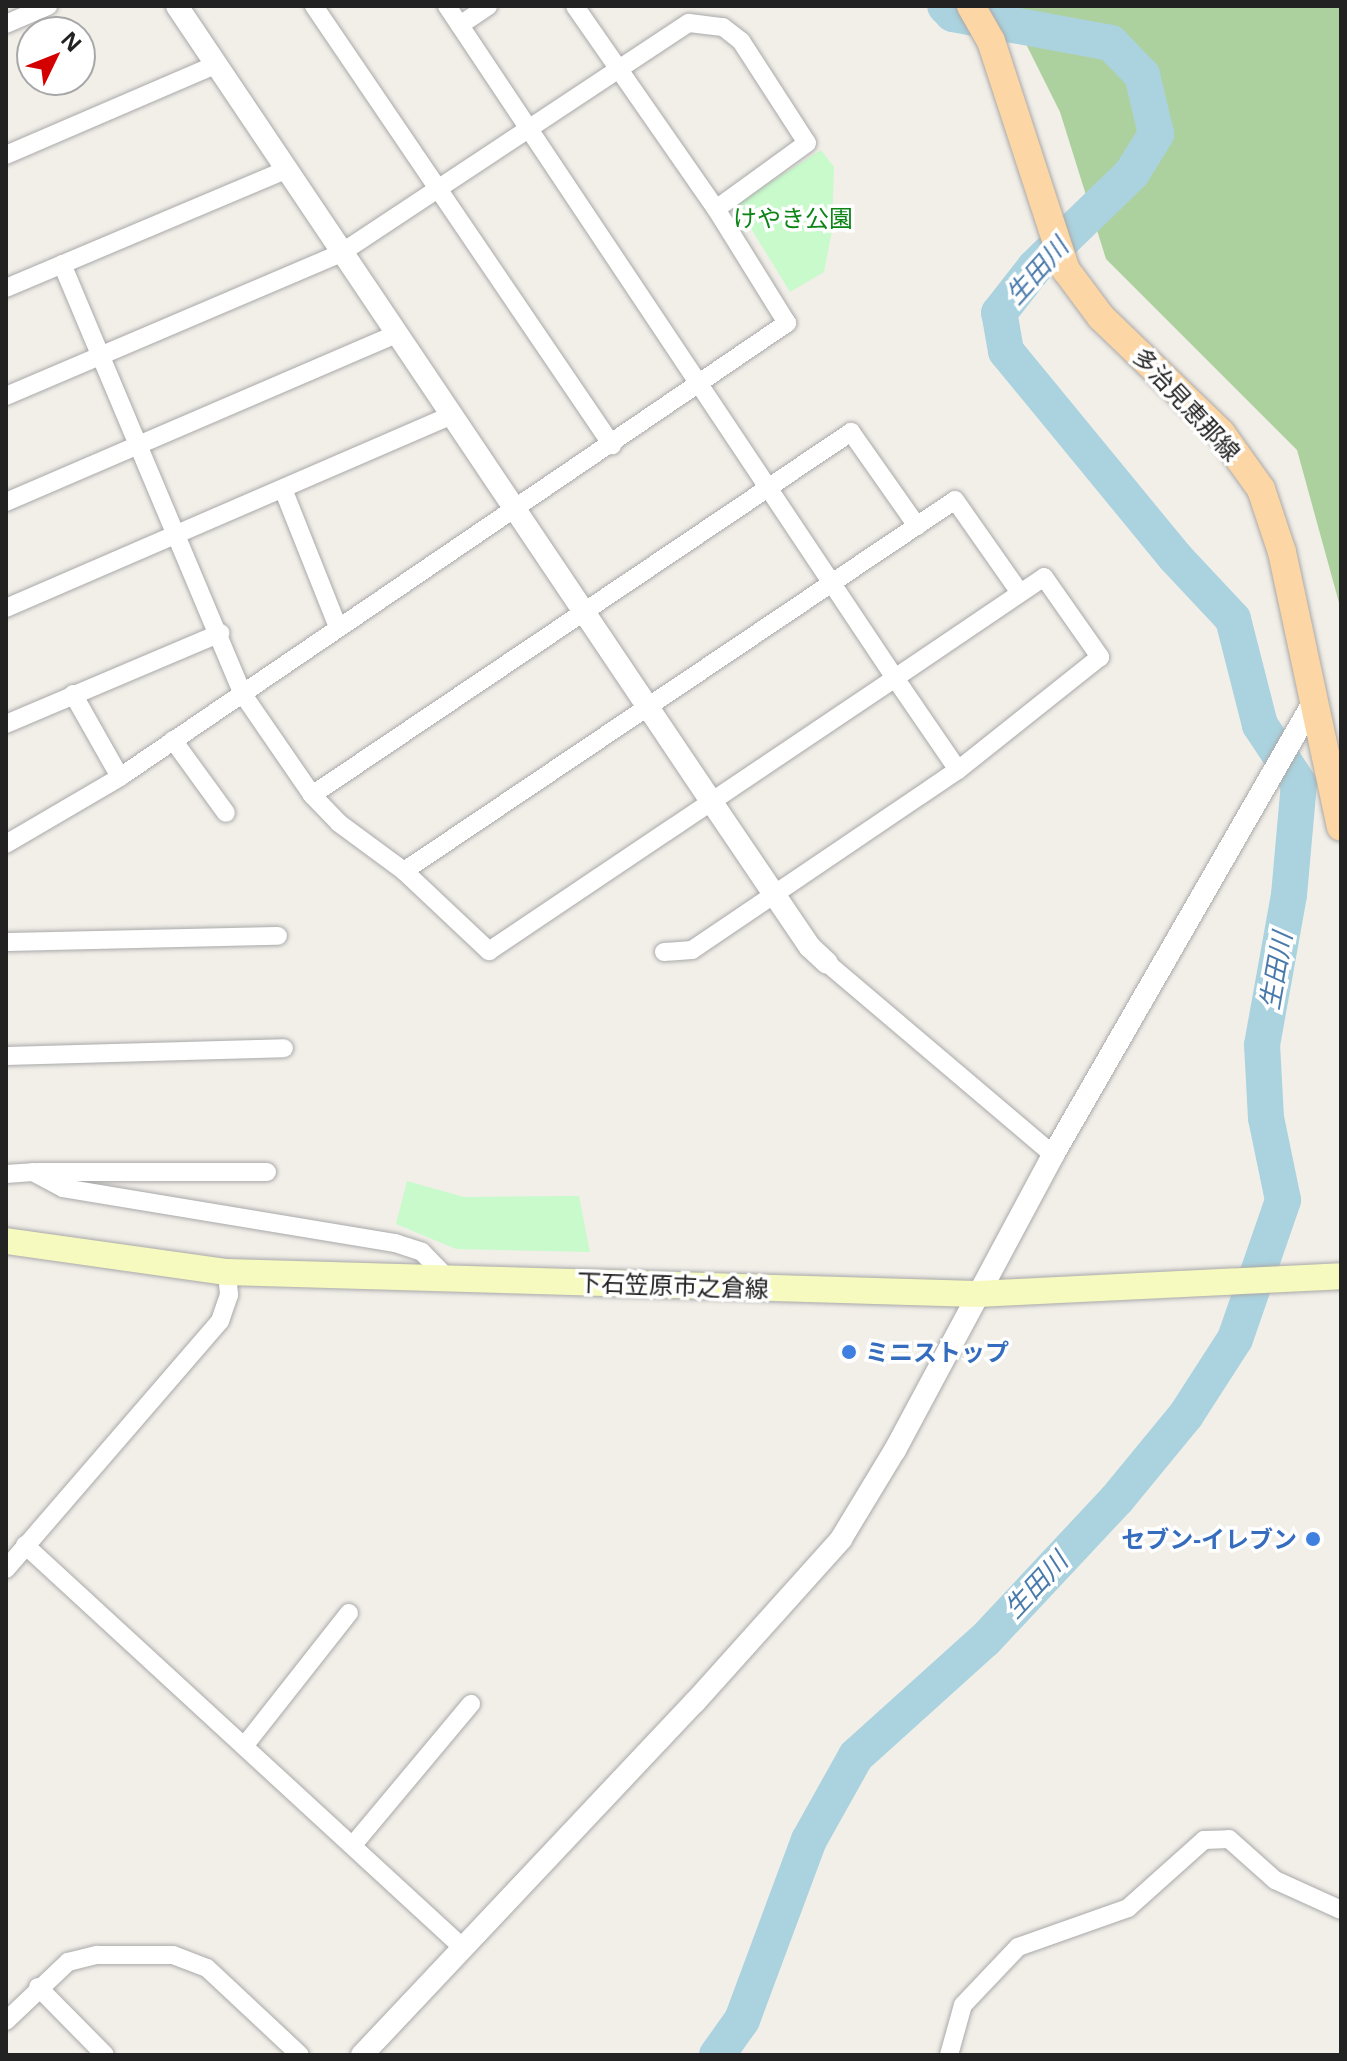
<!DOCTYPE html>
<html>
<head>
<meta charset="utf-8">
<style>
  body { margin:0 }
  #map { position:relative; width:1347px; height:2061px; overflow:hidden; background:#f2efe9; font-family:"Noto Sans","Noto Sans JP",sans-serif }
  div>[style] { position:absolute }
  .forest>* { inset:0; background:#add19e }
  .park>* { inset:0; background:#c8facc }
  .river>* { height:36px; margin:-18px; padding:0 18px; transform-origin:18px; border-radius:18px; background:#aad3df }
  .roads { filter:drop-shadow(0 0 2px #a9a9a9) drop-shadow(0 0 2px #a9a9a9) }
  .minor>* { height:18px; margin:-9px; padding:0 9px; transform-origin:9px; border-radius:9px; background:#fff }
  .tertiary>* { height:22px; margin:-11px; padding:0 11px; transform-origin:11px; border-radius:11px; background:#fff }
  .secondary>* { height:26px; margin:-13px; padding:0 13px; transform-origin:13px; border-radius:13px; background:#f7fabf }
  .primary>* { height:28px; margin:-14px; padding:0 14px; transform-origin:14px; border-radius:14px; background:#fcd6a4 }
  .dots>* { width:22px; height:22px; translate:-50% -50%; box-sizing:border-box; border:4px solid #fff; border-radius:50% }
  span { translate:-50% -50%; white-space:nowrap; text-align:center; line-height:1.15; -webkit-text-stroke:7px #fff; paint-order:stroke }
  .park-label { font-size:24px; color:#0c8416 }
  .street-label { font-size:24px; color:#222 }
  .shop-label { font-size:24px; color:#366cbe; font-weight:700 }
  .left { translate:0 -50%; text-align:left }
  .right { translate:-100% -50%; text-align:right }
  .water-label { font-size:26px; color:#4a7aab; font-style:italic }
  .frame { position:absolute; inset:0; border:8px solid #222; pointer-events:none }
  .north { position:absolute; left:16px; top:16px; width:80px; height:80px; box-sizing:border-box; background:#fff; border:2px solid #a7a7a7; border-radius:50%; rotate:47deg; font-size:22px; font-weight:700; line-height:32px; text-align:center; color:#222 }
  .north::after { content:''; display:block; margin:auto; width:28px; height:36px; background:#d40000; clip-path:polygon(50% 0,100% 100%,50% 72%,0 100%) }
</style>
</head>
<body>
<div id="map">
  <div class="forest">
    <div style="clip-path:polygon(1007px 6px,1341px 6px,1341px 610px,1297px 450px,1106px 259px,1060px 112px)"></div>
  </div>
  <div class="park">
    <div style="clip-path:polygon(821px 150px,834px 167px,832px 231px,824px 272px,790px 292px,736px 204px)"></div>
    <div style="clip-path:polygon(407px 1181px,464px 1197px,579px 1196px,590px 1252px,456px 1249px,396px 1224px)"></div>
  </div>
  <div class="river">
    <div style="left:717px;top:2055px;width:43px;rotate:-54.5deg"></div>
    <div style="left:742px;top:2020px;width:192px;rotate:-69.6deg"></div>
    <div style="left:809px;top:1840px;width:96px;rotate:-60.8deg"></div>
    <div style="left:856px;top:1756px;width:173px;rotate:-42deg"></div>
    <div style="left:985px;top:1640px;width:193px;rotate:-46.9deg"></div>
    <div style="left:1117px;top:1499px;width:109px;rotate:-50.6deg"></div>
    <div style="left:1186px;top:1415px;width:90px;rotate:-57.2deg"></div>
    <div style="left:1235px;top:1339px;width:147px;rotate:-70.9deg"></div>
    <div style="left:1283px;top:1200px;width:84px;rotate:-101.7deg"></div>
    <div style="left:1266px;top:1118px;width:73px;rotate:-93.1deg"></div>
    <div style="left:1262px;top:1045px;width:152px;rotate:-79.8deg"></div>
    <div style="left:1289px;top:895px;width:111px;rotate:-84.9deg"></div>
    <div style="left:1299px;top:784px;width:71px;rotate:-123.5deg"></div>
    <div style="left:1260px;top:725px;width:109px;rotate:-104.3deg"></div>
    <div style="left:1233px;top:619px;width:85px;rotate:-133.1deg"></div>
    <div style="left:1175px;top:557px;width:266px;rotate:-129.4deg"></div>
    <div style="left:1006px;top:351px;width:39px;rotate:-100deg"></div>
    <div style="left:999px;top:313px;width:58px;rotate:-52deg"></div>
    <div style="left:1035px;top:267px;width:135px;rotate:-44.1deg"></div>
    <div style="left:1132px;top:173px;width:46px;rotate:-58.4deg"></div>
    <div style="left:1156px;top:134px;width:61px;rotate:-103.3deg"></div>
    <div style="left:1142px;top:75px;width:45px;rotate:-134.1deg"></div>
    <div style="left:1111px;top:43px;width:161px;rotate:-169.6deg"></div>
    <div style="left:953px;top:14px;width:11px;rotate:-135deg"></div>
  </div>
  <div class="roads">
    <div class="minor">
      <div style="left:314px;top:6px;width:531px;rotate:55.83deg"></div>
      <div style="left:6px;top:24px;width:46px;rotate:-23.2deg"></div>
      <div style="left:460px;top:25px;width:34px;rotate:-34deg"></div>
      <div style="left:6px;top:155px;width:228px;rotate:-23.3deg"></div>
      <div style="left:62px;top:264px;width:465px;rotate:67.2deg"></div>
      <div style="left:242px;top:693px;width:124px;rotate:55.5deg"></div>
      <div style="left:312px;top:795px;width:39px;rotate:46deg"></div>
      <div style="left:339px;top:823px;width:81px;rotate:36.4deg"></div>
      <div style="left:404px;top:871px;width:664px;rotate:-33.95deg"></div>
      <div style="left:955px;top:500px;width:113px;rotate:55deg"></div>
      <div style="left:6px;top:288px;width:304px;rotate:-22.9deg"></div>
      <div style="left:6px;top:396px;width:364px;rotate:-23.1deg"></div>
      <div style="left:341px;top:253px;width:417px;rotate:-33.5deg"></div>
      <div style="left:689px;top:23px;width:34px;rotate:7deg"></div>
      <div style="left:723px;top:27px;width:23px;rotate:38deg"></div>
      <div style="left:741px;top:41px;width:121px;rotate:57.1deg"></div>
      <div style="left:807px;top:143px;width:112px;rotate:144deg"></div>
      <div style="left:283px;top:489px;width:146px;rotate:68.3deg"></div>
      <div style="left:6px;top:502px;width:425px;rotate:-23.3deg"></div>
      <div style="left:6px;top:608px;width:485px;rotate:-23.4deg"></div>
      <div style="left:73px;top:694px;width:95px;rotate:60.5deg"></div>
      <div style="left:6px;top:724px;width:233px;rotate:-23deg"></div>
      <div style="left:173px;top:740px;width:90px;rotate:54deg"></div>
      <div style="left:312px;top:795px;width:650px;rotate:-33.96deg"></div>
      <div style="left:851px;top:432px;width:115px;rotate:54.9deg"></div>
      <div style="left:6px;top:844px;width:132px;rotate:-30.4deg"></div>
      <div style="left:120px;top:777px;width:807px;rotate:-34.24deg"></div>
      <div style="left:787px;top:323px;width:134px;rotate:-121.9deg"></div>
      <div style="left:716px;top:209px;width:247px;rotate:-124.8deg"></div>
      <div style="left:404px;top:871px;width:117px;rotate:43.3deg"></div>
      <div style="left:489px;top:951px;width:489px;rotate:-33.9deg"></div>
      <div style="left:895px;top:678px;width:808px;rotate:-123.69deg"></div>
      <div style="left:6px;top:942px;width:272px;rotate:-1.3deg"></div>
      <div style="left:664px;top:952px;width:28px;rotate:-4deg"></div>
      <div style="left:692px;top:950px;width:321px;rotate:-34.1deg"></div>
      <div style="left:958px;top:770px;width:112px;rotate:-124.4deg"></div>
      <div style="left:895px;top:678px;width:180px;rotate:-34.1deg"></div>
      <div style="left:1044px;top:577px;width:98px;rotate:55deg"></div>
      <div style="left:1100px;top:657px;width:181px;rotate:141.5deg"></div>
      <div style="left:827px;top:963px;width:297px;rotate:40.3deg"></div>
      <div style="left:6px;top:1056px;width:278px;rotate:-1.6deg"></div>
      <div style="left:38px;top:1172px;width:229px"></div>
      <div style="left:6px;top:1174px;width:27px;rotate:-4deg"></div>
      <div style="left:33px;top:1172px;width:34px;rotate:28deg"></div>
      <div style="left:63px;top:1188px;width:337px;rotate:9.4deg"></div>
      <div style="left:395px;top:1243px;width:28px;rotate:18deg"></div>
      <div style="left:422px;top:1252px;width:36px;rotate:46deg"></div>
      <div style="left:25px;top:1545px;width:594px;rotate:42.61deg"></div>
      <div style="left:6px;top:1569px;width:328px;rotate:-49.2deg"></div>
      <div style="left:220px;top:1321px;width:28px;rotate:-71deg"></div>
      <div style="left:229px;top:1295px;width:23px;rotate:-95deg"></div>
      <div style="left:245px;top:1745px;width:168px;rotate:-51.8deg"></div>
      <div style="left:353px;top:1845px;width:184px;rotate:-50.1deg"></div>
      <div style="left:38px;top:1987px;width:95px;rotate:45.4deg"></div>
      <div style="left:6px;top:2021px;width:86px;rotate:-43.6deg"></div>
      <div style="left:68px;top:1962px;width:30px;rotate:-14deg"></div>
      <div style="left:97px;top:1955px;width:76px"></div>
      <div style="left:173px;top:1955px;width:36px;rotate:21deg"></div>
      <div style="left:207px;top:1968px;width:127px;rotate:43.1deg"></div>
      <div style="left:949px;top:2055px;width:52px;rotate:-74.4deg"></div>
      <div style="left:963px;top:2005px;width:80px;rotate:-46.5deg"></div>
      <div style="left:1018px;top:1947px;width:117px;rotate:-19.5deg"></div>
      <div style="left:1128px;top:1908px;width:102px;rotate:-41.8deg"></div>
      <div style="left:1204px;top:1840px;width:25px;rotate:-2deg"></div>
      <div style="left:1229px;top:1839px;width:62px;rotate:41.7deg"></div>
      <div style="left:1275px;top:1880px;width:72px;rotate:24.4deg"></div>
    </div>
    <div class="tertiary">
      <div style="left:177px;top:6px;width:958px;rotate:56.11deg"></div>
      <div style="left:711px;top:801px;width:176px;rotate:55.9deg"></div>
      <div style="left:810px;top:947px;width:23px;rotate:43deg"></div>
      <div style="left:362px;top:2055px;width:485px;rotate:-46.7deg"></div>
      <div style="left:695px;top:1702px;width:219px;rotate:-48.1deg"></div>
      <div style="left:841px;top:1539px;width:104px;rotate:-58.8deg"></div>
      <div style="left:895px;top:1450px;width:335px;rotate:-61.8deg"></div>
      <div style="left:1053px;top:1155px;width:521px;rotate:-60.09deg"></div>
    </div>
    <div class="secondary">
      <div style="left:6px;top:1241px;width:223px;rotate:8deg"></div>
      <div style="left:227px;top:1272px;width:750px;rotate:1.68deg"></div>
      <div style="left:977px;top:1294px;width:364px;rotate:-2.8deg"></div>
    </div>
    <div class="primary">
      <div style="left:971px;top:6px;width:40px;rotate:60.3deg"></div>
      <div style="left:991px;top:41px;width:241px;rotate:71.9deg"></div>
      <div style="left:1066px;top:270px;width:59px;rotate:53.3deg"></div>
      <div style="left:1101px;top:317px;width:167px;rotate:44deg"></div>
      <div style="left:1221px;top:433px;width:69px;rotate:54.5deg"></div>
      <div style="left:1261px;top:489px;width:66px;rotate:71.6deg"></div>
      <div style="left:1282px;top:552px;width:281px;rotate:77.9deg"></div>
    </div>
  </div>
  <div class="dots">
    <div style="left:849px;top:1352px;background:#3f7fe0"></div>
    <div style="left:1313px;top:1539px;background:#3f7fe0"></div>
  </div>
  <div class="park-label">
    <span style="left:793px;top:218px">けやき公園</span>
  </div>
  <div class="street-label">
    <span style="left:1187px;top:404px;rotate:47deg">多治見恵那線</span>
    <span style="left:673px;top:1285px;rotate:2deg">下石笠原市之倉線</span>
  </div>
  <div class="shop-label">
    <span class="left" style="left:865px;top:1352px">ミニストップ</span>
    <span class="right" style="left:1297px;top:1539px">セブン-イレブン</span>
  </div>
  <div class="water-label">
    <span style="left:1037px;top:271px;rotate:-48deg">生田川</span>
    <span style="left:1276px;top:971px;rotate:-80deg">生田川</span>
    <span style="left:1036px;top:1585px;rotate:-47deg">生田川</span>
  </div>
  <div class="frame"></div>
  <div class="north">N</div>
</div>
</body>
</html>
